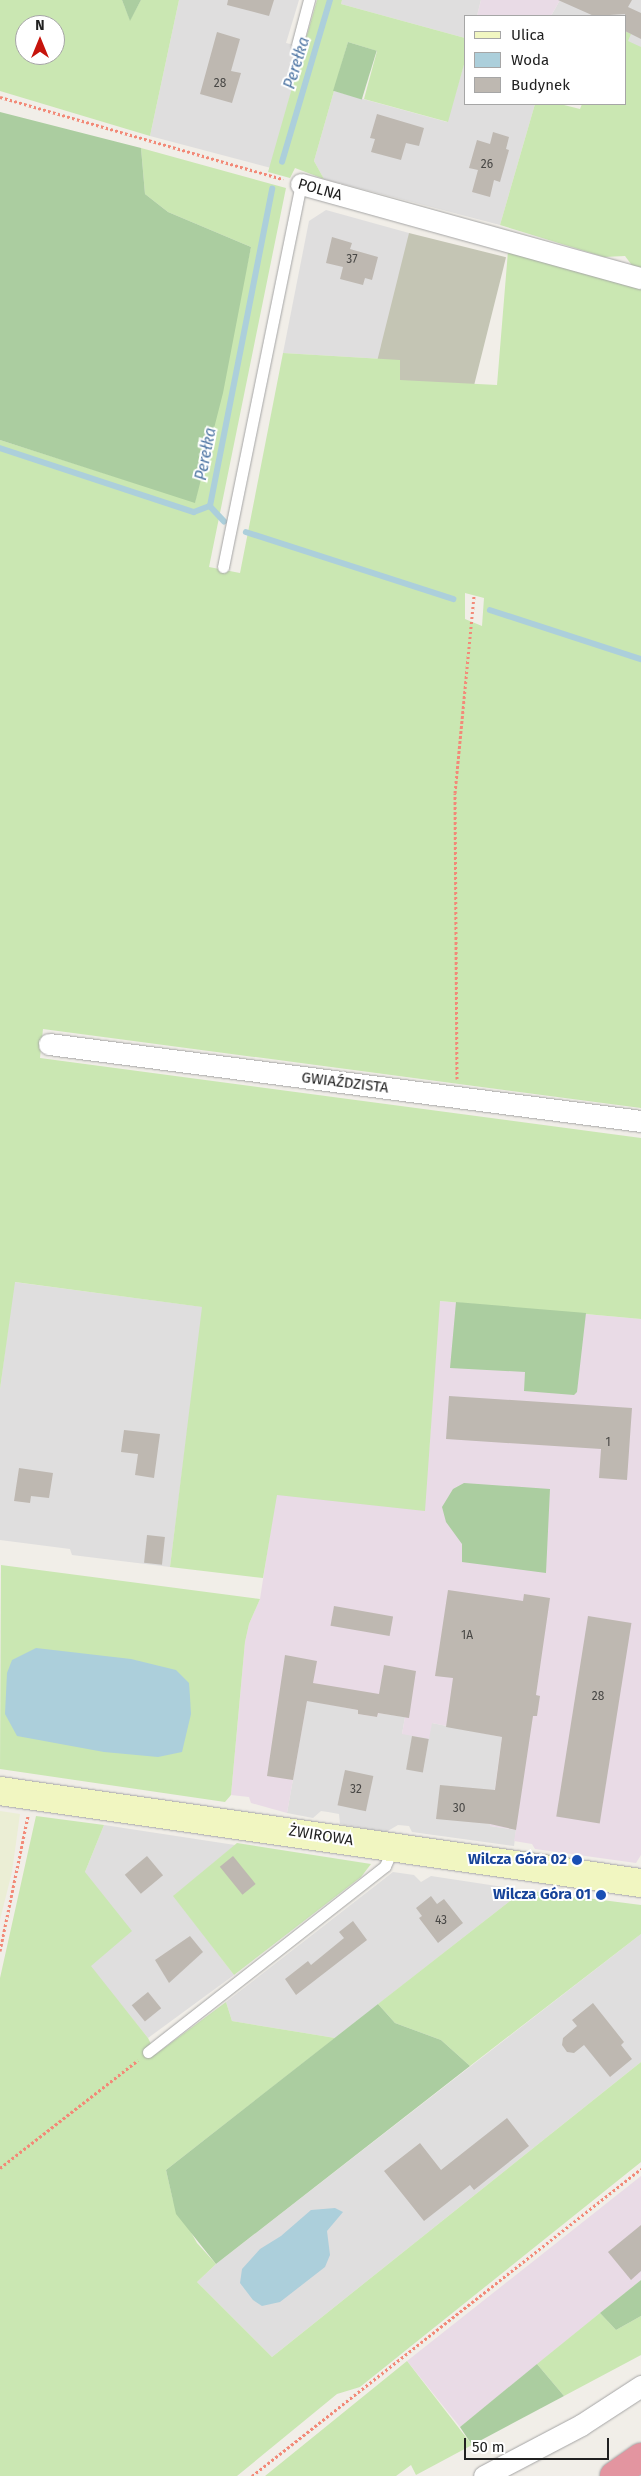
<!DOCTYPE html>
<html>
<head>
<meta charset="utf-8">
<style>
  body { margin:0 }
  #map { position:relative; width:641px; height:2476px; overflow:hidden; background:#f1eee8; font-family:"Fira Sans",sans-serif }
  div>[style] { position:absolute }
  .residential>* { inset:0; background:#dfdede }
  .industrial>* { inset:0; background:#e9dbe6 }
  .construction>* { inset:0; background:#c4c5b4; transform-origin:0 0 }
  .farmland>* { inset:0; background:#ebeed5 }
  .grass>* { inset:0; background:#cae7b2 }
  .forest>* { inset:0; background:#abcda0; transform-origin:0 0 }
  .water>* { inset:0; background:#accfdb }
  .stream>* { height:5.5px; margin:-2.75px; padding:0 2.75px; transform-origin:2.75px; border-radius:2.75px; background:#accfdb }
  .building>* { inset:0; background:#beb8b1; transform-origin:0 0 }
  .path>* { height:3px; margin-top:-1.5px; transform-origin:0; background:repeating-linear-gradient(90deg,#f28a78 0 2.5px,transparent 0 5px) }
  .roads { filter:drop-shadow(0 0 1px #a5a5a5) drop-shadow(0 0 1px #a5a5a5) }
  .lane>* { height:11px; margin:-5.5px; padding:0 5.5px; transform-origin:5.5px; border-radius:5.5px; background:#fff }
  .street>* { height:21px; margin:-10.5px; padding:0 10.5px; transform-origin:10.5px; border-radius:10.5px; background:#fff }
  .secondary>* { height:28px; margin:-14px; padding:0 14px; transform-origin:14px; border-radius:14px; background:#f1f6c1 }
  .highway>* { height:28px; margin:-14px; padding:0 14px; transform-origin:14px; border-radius:14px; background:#e395a0 }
  .dots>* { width:14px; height:14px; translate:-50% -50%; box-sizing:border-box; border:2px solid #fff; border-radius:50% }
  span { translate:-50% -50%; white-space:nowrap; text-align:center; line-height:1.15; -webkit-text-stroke:4px #fff; paint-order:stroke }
  .number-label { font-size:12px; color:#484745 }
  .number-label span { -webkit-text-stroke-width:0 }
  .street-label { font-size:15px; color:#212121 }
  .transit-label { font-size:15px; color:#164399; font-weight:700 }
  .right { translate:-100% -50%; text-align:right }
  .water-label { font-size:16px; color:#4f76a4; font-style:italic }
  .legend { position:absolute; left:464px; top:15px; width:162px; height:90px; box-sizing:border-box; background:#fff; border:1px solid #a6a6a6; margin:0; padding:6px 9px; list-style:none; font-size:15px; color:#212121 }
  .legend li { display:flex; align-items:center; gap:10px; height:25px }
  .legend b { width:25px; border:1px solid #a6a6a6 }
  .north { position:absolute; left:15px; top:15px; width:50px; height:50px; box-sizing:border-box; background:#fff; border:1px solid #a6a6a6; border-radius:50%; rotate:0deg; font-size:14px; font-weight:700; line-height:20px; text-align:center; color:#212121 }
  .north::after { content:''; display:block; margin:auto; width:18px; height:22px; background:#c6140c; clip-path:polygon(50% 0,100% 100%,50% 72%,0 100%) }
  .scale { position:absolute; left:464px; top:2438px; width:145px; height:22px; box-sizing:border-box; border:2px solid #212121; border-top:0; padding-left:6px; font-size:15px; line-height:18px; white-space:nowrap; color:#212121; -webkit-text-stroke:4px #fff; paint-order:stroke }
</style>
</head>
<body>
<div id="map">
  <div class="residential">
    <div style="clip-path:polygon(179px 0,299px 0,286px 43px,303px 47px,271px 168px,150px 136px)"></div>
    <div style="clip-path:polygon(342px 0,481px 0,477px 16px,465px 16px,465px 38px,341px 4px)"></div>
    <div style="clip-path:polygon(560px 0,641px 0,641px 64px,625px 56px,625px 16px,551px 16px)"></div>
    <div style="clip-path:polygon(465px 61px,465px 104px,535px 104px,500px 225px,324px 179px,314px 161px,334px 91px,447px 122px)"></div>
    <div style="clip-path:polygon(326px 210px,409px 233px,400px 360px,283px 353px,309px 221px)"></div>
    <div style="clip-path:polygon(14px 1282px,203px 1307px,170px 1567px,72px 1555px,70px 1549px,0 1540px,0 1389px)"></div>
    <div style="clip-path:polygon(307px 1700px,358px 1710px,358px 1714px,377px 1717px,378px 1713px,405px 1717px,402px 1734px,432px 1723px,502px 1737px,490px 1826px,516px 1830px,514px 1846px,412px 1832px,409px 1826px,398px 1825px,386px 1832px,340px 1824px,339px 1814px,328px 1812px,321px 1811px,313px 1818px,287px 1813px)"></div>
    <div style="clip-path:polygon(104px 1825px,235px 1845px,174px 1896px,234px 1975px,148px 2038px,90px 1966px,85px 1872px)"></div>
    <div style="clip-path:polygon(393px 1872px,414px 1875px,421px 1882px,431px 1876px,524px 1890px,335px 2038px,232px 2021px,226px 2002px)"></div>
    <div style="clip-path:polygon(641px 1934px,641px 2062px,272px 2357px,197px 2282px,216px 2264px)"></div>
  </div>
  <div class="industrial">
    <div style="clip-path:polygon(481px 0,560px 0,551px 16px,477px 16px)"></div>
    <div style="clip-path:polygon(439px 1301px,641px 1319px,641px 1855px,636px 1863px,535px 1849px,532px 1844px,514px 1841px,516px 1830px,490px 1826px,502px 1737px,432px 1723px,429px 1739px,402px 1734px,405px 1717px,379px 1713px,377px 1717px,358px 1714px,358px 1710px,310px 1701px,307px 1701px,287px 1813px,251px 1803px,249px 1797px,231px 1795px,245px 1642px,249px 1624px,260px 1599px,276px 1495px,429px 1450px)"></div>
    <div style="clip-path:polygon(641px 2176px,641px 2280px,460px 2427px,407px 2361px)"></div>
  </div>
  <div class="construction">
    <div style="left:409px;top:233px;width:100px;height:147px;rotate:14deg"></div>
  </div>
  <div class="farmland">
    <div style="clip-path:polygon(0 1811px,20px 1814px,12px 1872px,0 1920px)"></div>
  </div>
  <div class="grass">
    <div style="clip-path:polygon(evenodd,0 0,122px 0,130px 20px,141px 0,179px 0,150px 136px,0 91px,0 0,25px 25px,55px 25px,55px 55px,25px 55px,25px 25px)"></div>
    <div style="clip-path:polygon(317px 0,342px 0,341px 4px,465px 38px,465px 61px,448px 122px,364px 99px,377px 51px,348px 42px,314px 161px,324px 179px,295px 168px,290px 178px,268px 172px)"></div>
    <div style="clip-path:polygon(625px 31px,631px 34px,628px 41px,641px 47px,641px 270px,634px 268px,625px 256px,604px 257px,500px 225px,535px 104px,560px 104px,580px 109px,582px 104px,625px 104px)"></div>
    <div style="clip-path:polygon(evenodd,141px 148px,286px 188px,209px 567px,240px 573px,283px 353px,400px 360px,400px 380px,497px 385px,508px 251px,641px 285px,641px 1108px,43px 1029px,40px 1058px,641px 1138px,641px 1319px,440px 1301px,425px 1511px,277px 1495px,263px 1578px,170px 1567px,202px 1307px,15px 1282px,0 1389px,0 440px,195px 502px,251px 247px,168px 212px,145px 194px,141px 148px,465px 593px,484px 598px,482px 626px,465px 619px,465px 593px)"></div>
    <div style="clip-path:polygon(1px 1565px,260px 1599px,249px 1624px,245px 1642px,231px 1795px,225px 1802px,0 1769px)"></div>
    <div style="clip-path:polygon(36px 1816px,104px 1825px,85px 1872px,132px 1931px,91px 1966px,148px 2038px,156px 2054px,226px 2002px,232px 2021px,335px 2038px,166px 2170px,173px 2200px,197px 2243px,216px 2264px,197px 2282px,272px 2357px,641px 2062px,641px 2162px,360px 2387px,337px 2394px,237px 2476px,0 2476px,0 1978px)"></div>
    <div style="clip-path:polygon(237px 1843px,371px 1864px,361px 1877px,234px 1975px,173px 1896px)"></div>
    <div style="clip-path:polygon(524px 1890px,641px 1905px,641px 1934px,470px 2066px,441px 2040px,395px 2023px,378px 2004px)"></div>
    <div style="clip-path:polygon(600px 2313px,616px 2330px,641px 2316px,641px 2355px,564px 2396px,537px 2364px)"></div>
    <div style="clip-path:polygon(407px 2361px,472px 2445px,416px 2475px,411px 2465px,396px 2476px,265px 2476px)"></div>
  </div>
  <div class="forest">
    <div style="clip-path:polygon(122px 0,141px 0,130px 21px)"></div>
    <div style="left:348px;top:42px;width:30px;height:51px;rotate:17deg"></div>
    <div style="clip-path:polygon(0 112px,141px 148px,145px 194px,168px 212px,251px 247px,223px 393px,195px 503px,0 440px)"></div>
    <div style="clip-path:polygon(456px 1302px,586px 1313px,577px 1392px,574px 1395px,524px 1391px,525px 1372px,450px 1368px)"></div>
    <div style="clip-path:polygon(464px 1483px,550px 1489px,546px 1573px,462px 1562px,462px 1544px,446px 1522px,442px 1507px,453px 1489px)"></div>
    <div style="clip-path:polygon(378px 2004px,395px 2023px,441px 2040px,470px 2066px,216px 2264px,176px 2214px,166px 2170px)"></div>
    <div style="clip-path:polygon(641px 2280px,641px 2316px,616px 2330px,600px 2313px)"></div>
    <div style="clip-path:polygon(537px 2364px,564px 2396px,472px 2445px,460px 2427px)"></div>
  </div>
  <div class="water">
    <div style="clip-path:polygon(36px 1648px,131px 1659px,176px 1670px,189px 1683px,190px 1697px,191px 1714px,182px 1752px,158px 1757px,104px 1752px,17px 1736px,5px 1714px,7px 1673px,12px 1660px)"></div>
    <div style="clip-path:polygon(335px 2208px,343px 2212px,327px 2231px,330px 2255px,325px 2267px,280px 2302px,262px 2306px,253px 2300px,240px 2283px,242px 2269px,260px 2249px,281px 2236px,311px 2210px)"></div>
  </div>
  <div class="stream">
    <div style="left:282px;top:162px;width:169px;rotate:-73.5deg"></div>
    <div style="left:0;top:448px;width:204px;rotate:18.3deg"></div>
    <div style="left:194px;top:512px;width:17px;rotate:-21deg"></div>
    <div style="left:210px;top:506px;width:323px;rotate:-78.9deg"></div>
    <div style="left:210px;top:506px;width:21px;rotate:47deg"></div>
    <div style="left:246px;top:532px;width:218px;rotate:17.9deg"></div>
    <div style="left:490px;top:610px;width:159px;rotate:18deg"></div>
  </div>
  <div class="building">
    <div style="clip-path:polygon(228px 0,274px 0,269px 16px,227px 5px)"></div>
    <div style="clip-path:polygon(558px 0,632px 0,628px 7px,641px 13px,641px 39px,625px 31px,625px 14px,594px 16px)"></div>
    <div style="clip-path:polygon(217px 32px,240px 39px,231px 71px,241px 73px,232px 103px,200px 94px)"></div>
    <div style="clip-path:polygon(377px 114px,424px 128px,419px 146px,406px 143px,401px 160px,371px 152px,375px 139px,370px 138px)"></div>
    <div style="clip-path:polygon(493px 132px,509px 137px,506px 149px,509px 150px,500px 182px,494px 180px,490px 197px,472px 192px,478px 170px,469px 168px,477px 140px,490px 144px)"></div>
    <div style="clip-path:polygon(332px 237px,352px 243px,350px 249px,378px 257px,372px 280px,365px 278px,363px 285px,340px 279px,343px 267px,326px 263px)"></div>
    <div style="clip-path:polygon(449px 1396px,632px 1408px,627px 1480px,599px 1478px,601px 1449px,446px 1439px)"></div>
    <div style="clip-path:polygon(124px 1430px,160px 1434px,154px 1478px,135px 1475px,138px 1454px,121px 1452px)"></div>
    <div style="clip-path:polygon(19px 1468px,53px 1473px,49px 1498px,31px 1496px,30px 1503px,14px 1501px)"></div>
    <div style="left:147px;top:1535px;width:18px;height:28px;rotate:6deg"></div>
    <div style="clip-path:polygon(448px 1590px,523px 1601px,524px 1594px,550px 1598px,536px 1695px,540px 1696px,537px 1716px,533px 1716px,516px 1830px,490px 1824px,436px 1819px,440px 1785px,495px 1790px,502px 1737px,446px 1727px,453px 1678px,435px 1676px)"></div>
    <div style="left:334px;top:1606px;width:60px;height:20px;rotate:10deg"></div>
    <div style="left:588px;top:1616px;width:44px;height:203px;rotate:9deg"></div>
    <div style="clip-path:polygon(285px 1655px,317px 1661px,313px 1683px,379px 1694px,384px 1665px,416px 1671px,409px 1718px,378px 1713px,377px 1717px,358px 1714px,358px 1710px,307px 1701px,293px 1780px,267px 1776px)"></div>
    <div style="left:412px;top:1736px;width:17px;height:34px;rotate:10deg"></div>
    <div style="left:345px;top:1770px;width:29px;height:36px;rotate:12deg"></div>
    <div style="left:147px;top:1856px;width:25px;height:29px;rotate:50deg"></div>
    <div style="left:233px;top:1856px;width:36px;height:17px;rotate:51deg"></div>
    <div style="clip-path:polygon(431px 1896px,437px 1904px,444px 1899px,463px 1923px,438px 1943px,419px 1918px,422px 1916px,416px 1908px)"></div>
    <div style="clip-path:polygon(353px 1921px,367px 1940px,296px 1995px,285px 1979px,308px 1961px,311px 1965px,344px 1938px,339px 1932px)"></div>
    <div style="clip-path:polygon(190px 1936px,203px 1952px,169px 1983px,155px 1960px)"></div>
    <div style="left:148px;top:1992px;width:21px;height:21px;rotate:51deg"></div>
    <div style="clip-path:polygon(593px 2003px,624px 2042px,621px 2045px,632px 2059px,610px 2077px,584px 2045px,574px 2053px,567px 2052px,562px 2045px,563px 2038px,577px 2026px,572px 2020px)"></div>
    <div style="clip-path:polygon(507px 2118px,529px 2146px,474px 2190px,470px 2185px,424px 2221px,384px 2171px,420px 2143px,441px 2170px)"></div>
    <div style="clip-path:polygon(641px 2225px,641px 2271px,631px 2280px,608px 2252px)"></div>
  </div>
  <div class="path">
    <div style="left:0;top:97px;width:295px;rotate:16.2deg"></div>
    <div style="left:457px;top:1079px;width:286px;rotate:-90.4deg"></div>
    <div style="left:455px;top:793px;width:198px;rotate:-84.5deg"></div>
    <div style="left:0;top:1951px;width:138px;rotate:-78.3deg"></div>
    <div style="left:0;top:2168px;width:175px;rotate:-38deg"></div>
    <div style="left:252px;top:2476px;width:496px;rotate:-38.3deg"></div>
  </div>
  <div class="roads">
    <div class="lane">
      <div style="left:297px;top:45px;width:47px;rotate:-75.1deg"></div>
      <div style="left:223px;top:567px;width:391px;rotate:-78.5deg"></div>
      <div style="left:148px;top:2052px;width:301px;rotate:-38.1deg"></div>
      <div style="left:385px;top:1866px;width:20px;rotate:-66deg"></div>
    </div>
    <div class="street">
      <div style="left:301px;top:184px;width:353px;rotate:15.5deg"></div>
      <div style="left:49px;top:1044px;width:597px;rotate:7.41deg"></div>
      <div style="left:484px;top:2476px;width:110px;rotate:-27.7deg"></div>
      <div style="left:581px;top:2425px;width:72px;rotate:-33deg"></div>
    </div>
    <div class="secondary">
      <div style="left:0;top:1791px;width:648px;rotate:8.17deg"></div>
    </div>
    <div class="highway">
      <div style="left:614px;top:2476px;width:33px;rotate:-35deg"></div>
    </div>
  </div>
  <div class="dots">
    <div style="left:577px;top:1860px;background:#1a4fb4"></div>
    <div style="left:601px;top:1895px;background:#1a4fb4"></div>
  </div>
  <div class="number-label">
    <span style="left:220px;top:84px">28</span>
    <span style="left:487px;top:165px">26</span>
    <span style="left:352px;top:260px">37</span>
    <span style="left:608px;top:1443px">1</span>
    <span style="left:467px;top:1636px">1A</span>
    <span style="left:598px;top:1697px">28</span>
    <span style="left:356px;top:1790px">32</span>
    <span style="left:459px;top:1809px">30</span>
    <span style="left:441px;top:1921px">43</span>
  </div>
  <div class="street-label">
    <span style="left:320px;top:190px;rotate:16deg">POLNA</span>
    <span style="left:345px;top:1083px;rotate:7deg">GWIAŹDZISTA</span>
    <span style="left:321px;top:1836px;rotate:9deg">ŻWIROWA</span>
  </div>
  <div class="transit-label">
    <span class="right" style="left:567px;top:1860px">Wilcza Góra 02</span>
    <span class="right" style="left:591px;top:1895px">Wilcza Góra 01</span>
  </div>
  <div class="water-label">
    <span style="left:297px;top:63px;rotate:-73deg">Perełka</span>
    <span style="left:206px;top:454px;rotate:-79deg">Perełka</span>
  </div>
  <ul class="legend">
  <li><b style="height:6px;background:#f1f6c1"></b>Ulica</li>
  <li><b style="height:14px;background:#accfdb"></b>Woda</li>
  <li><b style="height:14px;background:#beb8b1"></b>Budynek</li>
  </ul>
  <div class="north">N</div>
  <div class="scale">50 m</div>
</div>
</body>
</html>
